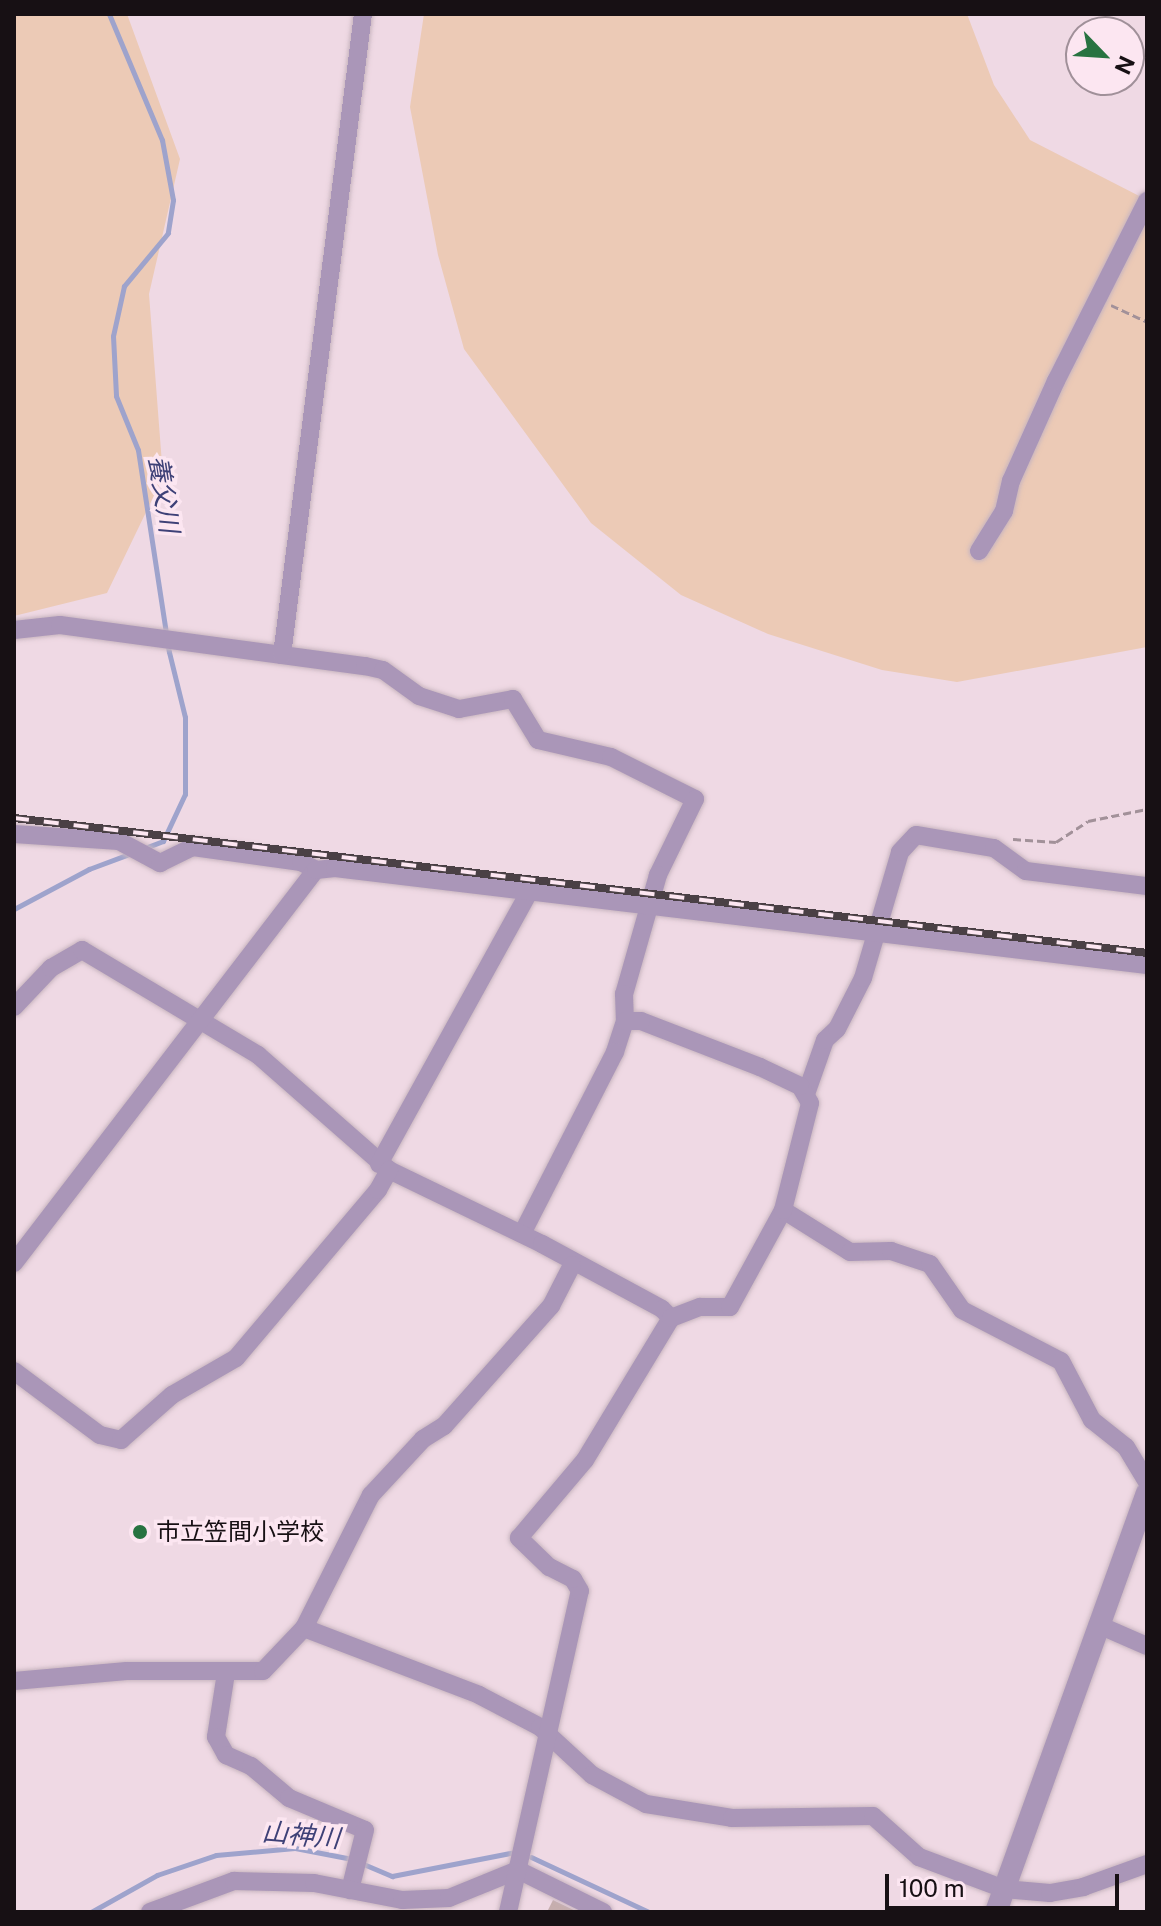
<!DOCTYPE html>
<html>
<head>
<meta charset="utf-8">
<style>
  body { margin:0 }
  #map { position:relative; width:1161px; height:1926px; overflow:hidden; background:#efd9e4; font-family:"Public Sans","Noto Sans JP",sans-serif }
  div>[style] { position:absolute }
  .green>* { inset:0; background:#eccab6 }
  .stream>* { height:5px; margin:-2.5px; padding:0 2.5px; transform-origin:2.5px; border-radius:2.5px; background:#9ea3cc }
  .building>* { inset:0; background:#c6aeae }
  .path>* { height:3px; margin-top:-1.5px; transform-origin:0; background:repeating-linear-gradient(90deg,#a29199 0 8px,transparent 0 12px) }
  .roads { filter:drop-shadow(0 0 2px #c8b5bf) drop-shadow(0 0 2px #c8b5bf) }
  .minor>* { height:18px; margin:-9px; padding:0 9px; transform-origin:9px; border-radius:9px; background:#aa96b8 }
  .tertiary>* { height:22px; margin:-11px; padding:0 11px; transform-origin:11px; border-radius:11px; background:#aa96b8 }
  .rail>* { height:8px; margin-top:-4px; transform-origin:0; background:repeating-linear-gradient(90deg,#fce6f1 0 15px,#4a4045 0 30px); box-sizing:border-box; border-block:2px solid #4a4045 }
  .dots>* { width:22px; height:22px; translate:-50% -50%; box-sizing:border-box; border:4px solid #fce6f1; border-radius:50% }
  span { translate:-50% -50%; white-space:nowrap; text-align:center; line-height:1.15; -webkit-text-stroke:7px #fce6f1; paint-order:stroke }
  .poi-label { font-size:24px; color:#171014 }
  .left { translate:0 -50%; text-align:left }
  .water-label { font-size:26px; color:#3e4177; font-style:italic }
  .frame { position:absolute; inset:0; border:16px solid #171014; pointer-events:none }
  .north { position:absolute; left:1065px; top:16px; width:80px; height:80px; box-sizing:border-box; background:#fce6f1; border:2px solid #a09099; border-radius:50%; rotate:115deg; font-size:22px; font-weight:700; line-height:32px; text-align:center; color:#171014 }
  .north::after { content:''; display:block; margin:auto; width:28px; height:36px; background:#287341; clip-path:polygon(50% 0,100% 100%,50% 72%,0 100%) }
  .scale { position:absolute; left:885px; top:1874px; width:234px; height:36px; box-sizing:border-box; border:4px solid #171014; border-top:0; padding-left:10px; font-size:24px; line-height:28px; white-space:nowrap; color:#171014; -webkit-text-stroke:6px #fce6f1; paint-order:stroke }
</style>
</head>
<body>
<div id="map">
  <div class="green">
    <div style="clip-path:polygon(14px 14px,127px 14px,180px 159px,149px 294px,163px 477px,107px 593px,14px 616px)"></div>
    <div style="clip-path:polygon(424px 14px,967px 14px,994px 85px,1030px 140px,1147px 200px,1147px 647px,957px 682px,882px 670px,768px 634px,681px 595px,591px 523px,464px 349px,438px 255px,410px 107px)"></div>
  </div>
  <div class="stream">
    <div style="left:109px;top:14px;width:137px;rotate:67.2deg"></div>
    <div style="left:162px;top:140px;width:61px;rotate:79.6deg"></div>
    <div style="left:173px;top:200px;width:33px;rotate:99deg"></div>
    <div style="left:168px;top:233px;width:69px;rotate:129.7deg"></div>
    <div style="left:124px;top:286px;width:51px;rotate:102.4deg"></div>
    <div style="left:113px;top:336px;width:60px;rotate:87.1deg"></div>
    <div style="left:116px;top:396px;width:58px;rotate:67.8deg"></div>
    <div style="left:138px;top:450px;width:204px;rotate:81.3deg"></div>
    <div style="left:169px;top:652px;width:67px;rotate:76.2deg"></div>
    <div style="left:185px;top:717px;width:77px;rotate:90deg"></div>
    <div style="left:185px;top:794px;width:52px;rotate:115.1deg"></div>
    <div style="left:163px;top:841px;width:19px;rotate:159deg"></div>
    <div style="left:14px;top:909px;width:85px;rotate:-28.1deg"></div>
    <div style="left:89px;top:869px;width:46px;rotate:-20.4deg"></div>
    <div style="left:531px;top:1857px;width:130px;rotate:25deg"></div>
    <div style="left:361px;top:1863px;width:34px;rotate:23deg"></div>
    <div style="left:392px;top:1876px;width:125px;rotate:-11deg"></div>
    <div style="left:91px;top:1912px;width:76px;rotate:-29.3deg"></div>
    <div style="left:157px;top:1875px;width:62px;rotate:-18.7deg"></div>
    <div style="left:216px;top:1855px;width:79px;rotate:-5.1deg"></div>
    <div style="left:295px;top:1848px;width:58px;rotate:10.9deg"></div>
  </div>
  <div class="building">
    <div style="clip-path:polygon(553px 1900px,578px 1912px,547px 1912px)"></div>
  </div>
  <div class="path">
    <div style="left:1111px;top:305px;width:40px;rotate:25deg"></div>
    <div style="left:1013px;top:839px;width:43px;rotate:4deg"></div>
    <div style="left:1056px;top:842px;width:38px;rotate:-33deg"></div>
    <div style="left:1088px;top:821px;width:60px;rotate:-11.5deg"></div>
  </div>
  <div class="roads">
    <div class="minor">
      <div style="left:979px;top:551px;width:47px;rotate:-58deg"></div>
      <div style="left:1004px;top:511px;width:31px;rotate:-77deg"></div>
      <div style="left:1011px;top:481px;width:110px;rotate:-65.8deg"></div>
      <div style="left:1056px;top:381px;width:202px;rotate:-63.2deg"></div>
      <div style="left:14px;top:630px;width:46px;rotate:-6.2deg"></div>
      <div style="left:60px;top:625px;width:308px;rotate:7.7deg"></div>
      <div style="left:365px;top:666px;width:18px;rotate:13deg"></div>
      <div style="left:383px;top:670px;width:44px;rotate:35.8deg"></div>
      <div style="left:419px;top:696px;width:42px;rotate:18deg"></div>
      <div style="left:459px;top:709px;width:55px;rotate:-10.5deg"></div>
      <div style="left:513px;top:699px;width:48px;rotate:58.6deg"></div>
      <div style="left:538px;top:740px;width:75px;rotate:13.1deg"></div>
      <div style="left:611px;top:757px;width:94px;rotate:26.6deg"></div>
      <div style="left:695px;top:799px;width:85px;rotate:116deg"></div>
      <div style="left:658px;top:875px;width:124px;rotate:105.9deg"></div>
      <div style="left:624px;top:994px;width:27px;rotate:88deg"></div>
      <div style="left:625px;top:1021px;width:33px;rotate:108deg"></div>
      <div style="left:615px;top:1052px;width:204px;rotate:117.1deg"></div>
      <div style="left:282px;top:655px;width:646px;rotate:-82.8deg"></div>
      <div style="left:14px;top:834px;width:105px;rotate:3.8deg"></div>
      <div style="left:119px;top:841px;width:47px;rotate:28.2deg"></div>
      <div style="left:160px;top:863px;width:37px;rotate:-26deg"></div>
      <div style="left:193px;top:847px;width:109px;rotate:7.9deg"></div>
      <div style="left:301px;top:862px;width:17px;rotate:28deg"></div>
      <div style="left:14px;top:1007px;width:54px;rotate:-46.5deg"></div>
      <div style="left:51px;top:968px;width:36px;rotate:-30deg"></div>
      <div style="left:82px;top:950px;width:205px;rotate:30.8deg"></div>
      <div style="left:258px;top:1055px;width:174px;rotate:41.3deg"></div>
      <div style="left:389px;top:1170px;width:170px;rotate:25.8deg"></div>
      <div style="left:542px;top:1244px;width:136px;rotate:28.4deg"></div>
      <div style="left:662px;top:1309px;width:13px;rotate:45deg"></div>
      <div style="left:806px;top:1094px;width:57px;rotate:-70.6deg"></div>
      <div style="left:825px;top:1040px;width:16px;rotate:-43deg"></div>
      <div style="left:837px;top:1029px;width:57px;rotate:-63deg"></div>
      <div style="left:863px;top:978px;width:131px;rotate:-73.6deg"></div>
      <div style="left:900px;top:852px;width:23px;rotate:-47deg"></div>
      <div style="left:916px;top:835px;width:79px;rotate:9.5deg"></div>
      <div style="left:994px;top:848px;width:39px;rotate:36deg"></div>
      <div style="left:1026px;top:871px;width:122px;rotate:7.1deg"></div>
      <div style="left:379px;top:1164px;width:311px;rotate:-61.1deg"></div>
      <div style="left:783px;top:1210px;width:79px;rotate:32.1deg"></div>
      <div style="left:850px;top:1252px;width:41px;rotate:-1.4deg"></div>
      <div style="left:891px;top:1251px;width:41px;rotate:18.4deg"></div>
      <div style="left:930px;top:1264px;width:56px;rotate:55.2deg"></div>
      <div style="left:962px;top:1310px;width:111px;rotate:27.3deg"></div>
      <div style="left:1061px;top:1361px;width:67px;rotate:62.3deg"></div>
      <div style="left:1092px;top:1420px;width:43px;rotate:38.5deg"></div>
      <div style="left:1126px;top:1447px;width:41px;rotate:59deg"></div>
      <div style="left:14px;top:1263px;width:496px;rotate:-52.5deg"></div>
      <div style="left:316px;top:870px;width:19px;rotate:-6deg"></div>
      <div style="left:335px;top:868px;width:818px;rotate:6.81deg"></div>
      <div style="left:14px;top:1371px;width:107px;rotate:36.7deg"></div>
      <div style="left:100px;top:1435px;width:22px;rotate:13deg"></div>
      <div style="left:121px;top:1440px;width:68px;rotate:-41.4deg"></div>
      <div style="left:172px;top:1395px;width:74px;rotate:-30deg"></div>
      <div style="left:236px;top:1358px;width:220px;rotate:-49.8deg"></div>
      <div style="left:378px;top:1190px;width:23px;rotate:-61deg"></div>
      <div style="left:1099px;top:1625px;width:52px;rotate:23.6deg"></div>
      <div style="left:304px;top:1628px;width:187px;rotate:20.9deg"></div>
      <div style="left:479px;top:1695px;width:69px;rotate:27.7deg"></div>
      <div style="left:540px;top:1727px;width:71px;rotate:42.7deg"></div>
      <div style="left:592px;top:1775px;width:61px;rotate:28.2deg"></div>
      <div style="left:646px;top:1804px;width:87px;rotate:9.2deg"></div>
      <div style="left:732px;top:1818px;width:141px;rotate:-0.8deg"></div>
      <div style="left:873px;top:1816px;width:62px;rotate:41.7deg"></div>
      <div style="left:919px;top:1857px;width:91px;rotate:20.6deg"></div>
      <div style="left:1004px;top:1889px;width:46px;rotate:5deg"></div>
      <div style="left:1050px;top:1893px;width:34px;rotate:-10deg"></div>
      <div style="left:1083px;top:1887px;width:68px;rotate:-19.8deg"></div>
      <div style="left:226px;top:1673px;width:65px;rotate:98.9deg"></div>
      <div style="left:216px;top:1737px;width:21px;rotate:61deg"></div>
      <div style="left:226px;top:1755px;width:27px;rotate:24deg"></div>
      <div style="left:251px;top:1766px;width:50px;rotate:40.1deg"></div>
      <div style="left:289px;top:1798px;width:82px;rotate:22.8deg"></div>
      <div style="left:365px;top:1830px;width:62px;rotate:104deg"></div>
      <div style="left:14px;top:1681px;width:113px;rotate:-5.1deg"></div>
      <div style="left:127px;top:1671px;width:136px"></div>
      <div style="left:263px;top:1671px;width:59px;rotate:-46.4deg"></div>
      <div style="left:304px;top:1628px;width:149px;rotate:-63.3deg"></div>
      <div style="left:371px;top:1495px;width:76px;rotate:-47.1deg"></div>
      <div style="left:423px;top:1439px;width:25px;rotate:-32deg"></div>
      <div style="left:444px;top:1426px;width:161px;rotate:-48.3deg"></div>
      <div style="left:551px;top:1306px;width:46px;rotate:-62.9deg"></div>
      <div style="left:150px;top:1912px;width:90px;rotate:-20.3deg"></div>
      <div style="left:234px;top:1881px;width:80px;rotate:1.4deg"></div>
      <div style="left:314px;top:1883px;width:90px;rotate:10.9deg"></div>
      <div style="left:402px;top:1900px;width:47px;rotate:-2.4deg"></div>
      <div style="left:449px;top:1898px;width:74px;rotate:-22.1deg"></div>
      <div style="left:518px;top:1870px;width:95px;rotate:26.3deg"></div>
      <div style="left:508px;top:1912px;width:329px;rotate:-77.4deg"></div>
      <div style="left:580px;top:1591px;width:14px;rotate:-120deg"></div>
      <div style="left:573px;top:1579px;width:27px;rotate:-153deg"></div>
      <div style="left:549px;top:1567px;width:42px;rotate:-136deg"></div>
      <div style="left:519px;top:1538px;width:102px;rotate:-49.8deg"></div>
      <div style="left:585px;top:1460px;width:166px;rotate:-58.8deg"></div>
      <div style="left:671px;top:1318px;width:31px;rotate:-21deg"></div>
      <div style="left:700px;top:1307px;width:30px"></div>
      <div style="left:730px;top:1307px;width:111px;rotate:-61.3deg"></div>
      <div style="left:783px;top:1210px;width:110px;rotate:-75.8deg"></div>
      <div style="left:810px;top:1103px;width:20px;rotate:-120deg"></div>
      <div style="left:800px;top:1086px;width:44px;rotate:-154.6deg"></div>
      <div style="left:760px;top:1067px;width:128px;rotate:-158.9deg"></div>
      <div style="left:641px;top:1021px;width:16px;rotate:180deg"></div>
    </div>
    <div class="tertiary">
      <div style="left:996px;top:1912px;width:445px;rotate:-70.2deg"></div>
    </div>
  </div>
  <div class="rail">
    <div style="left:14px;top:818px;width:1141px;rotate:6.79deg"></div>
  </div>
  <div class="dots">
    <div style="left:140px;top:1532px;background:#287341"></div>
  </div>
  <div class="poi-label">
    <span class="left" style="left:156px;top:1532px">市立笠間小学校</span>
  </div>
  <div class="water-label">
    <span style="left:164px;top:494px;rotate:81deg">養父川</span>
    <span style="left:301px;top:1835px;rotate:5deg">山神川</span>
  </div>
  <div class="frame"></div>
  <div class="north">N</div>
  <div class="scale">100 m</div>
</div>
</body>
</html>
